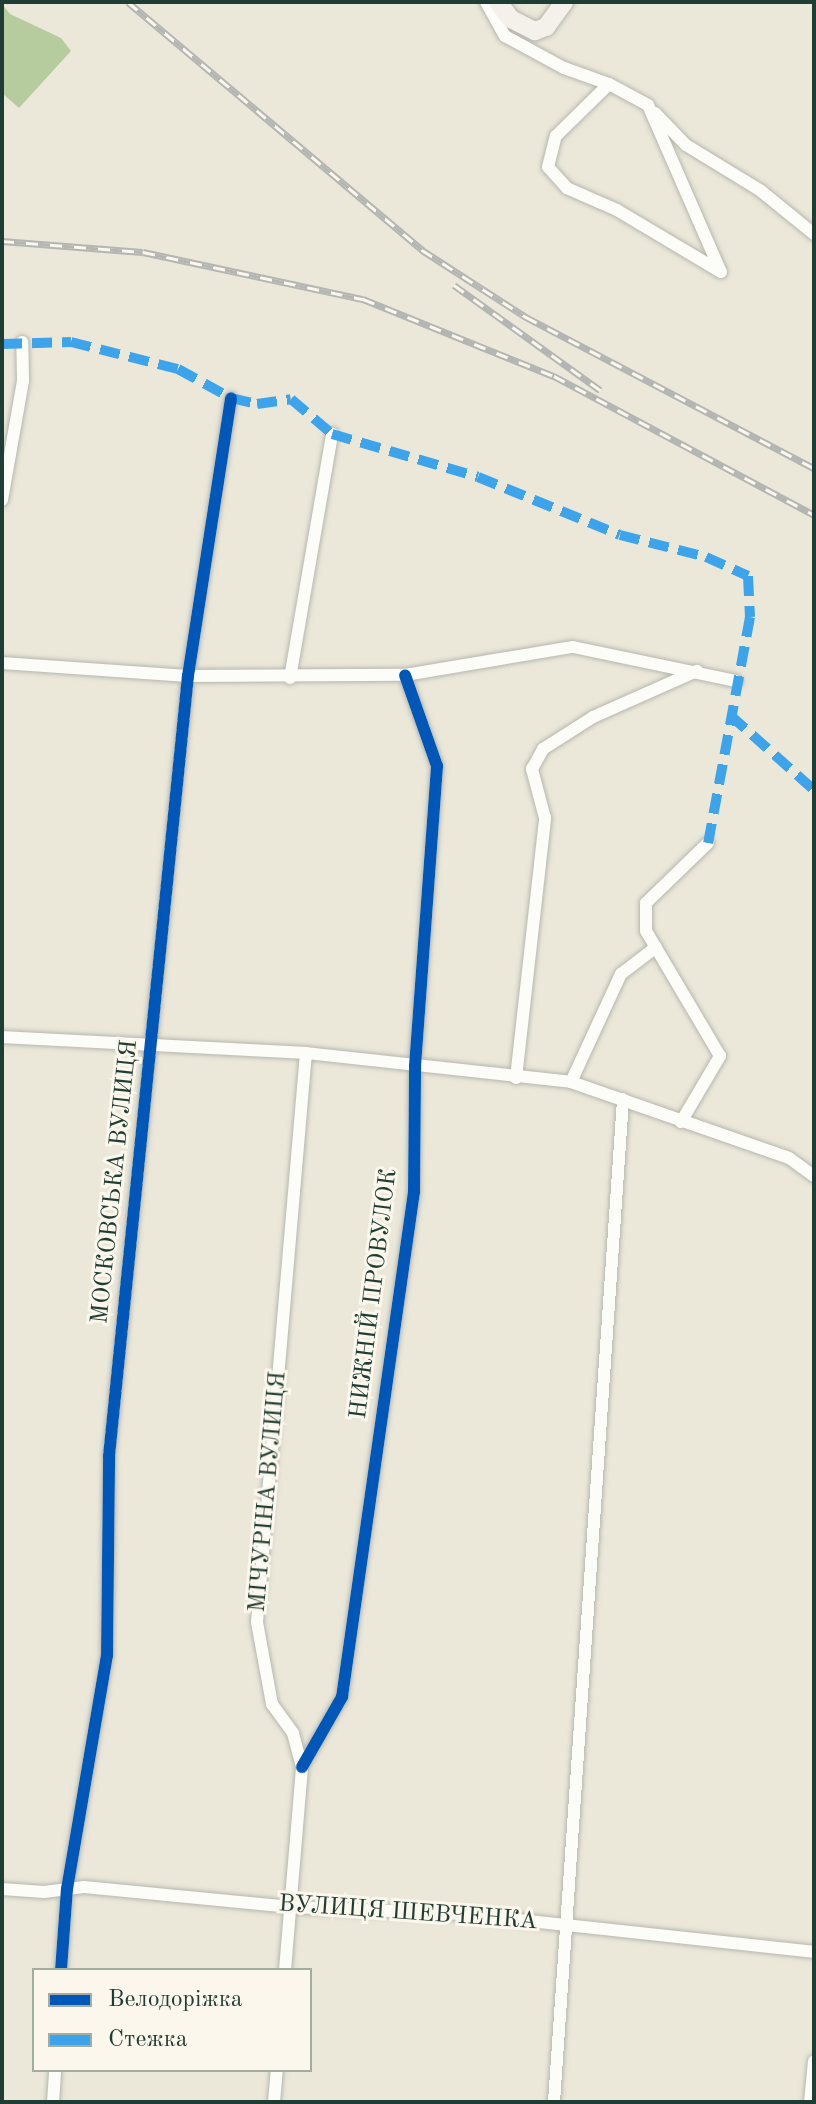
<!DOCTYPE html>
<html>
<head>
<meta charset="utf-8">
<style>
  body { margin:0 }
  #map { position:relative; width:816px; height:2104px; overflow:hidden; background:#ebe8da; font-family:"Old Standard TT",serif }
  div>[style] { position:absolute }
  .forest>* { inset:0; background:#b7cc9e }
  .roads { filter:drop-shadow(0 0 2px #b6b7ad) drop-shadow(0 0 2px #b6b7ad) }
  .street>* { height:12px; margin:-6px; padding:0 6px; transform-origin:6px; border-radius:6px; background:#fcfcf9 }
  .secondary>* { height:18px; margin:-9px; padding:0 9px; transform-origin:9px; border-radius:9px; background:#f4f1eb }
  .rail>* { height:7px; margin-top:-3.5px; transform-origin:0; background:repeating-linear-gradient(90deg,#fbf7ec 0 12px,#b3b6b3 0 24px); box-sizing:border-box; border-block:2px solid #b3b6b3 }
  .quiet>* { height:10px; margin-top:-5px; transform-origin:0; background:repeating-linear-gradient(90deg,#3da4eb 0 20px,transparent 0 30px) }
  .cycleway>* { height:12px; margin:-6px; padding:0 6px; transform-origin:6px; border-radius:6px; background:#0057b8 }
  span { translate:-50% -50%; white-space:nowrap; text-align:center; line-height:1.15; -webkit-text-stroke:6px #fbf7ec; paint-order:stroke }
  .street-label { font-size:24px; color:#1f3d34 }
  .frame { position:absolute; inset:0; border:4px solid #1f3d34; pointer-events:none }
  .legend { position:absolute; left:32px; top:1968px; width:280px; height:104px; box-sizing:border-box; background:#fbf7ec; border:2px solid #a3ada2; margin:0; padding:10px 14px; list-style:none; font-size:24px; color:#1f3d34 }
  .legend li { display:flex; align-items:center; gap:16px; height:40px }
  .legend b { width:40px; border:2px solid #a3ada2 }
</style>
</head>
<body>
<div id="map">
  <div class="forest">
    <div style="clip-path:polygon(2px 4px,10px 14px,61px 38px,71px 51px,19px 108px,2px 93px)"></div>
  </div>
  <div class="roads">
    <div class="street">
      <div style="left:486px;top:2px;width:39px;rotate:61deg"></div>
      <div style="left:505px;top:36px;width:67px;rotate:28.5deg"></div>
      <div style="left:564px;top:68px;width:48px;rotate:19.6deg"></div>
      <div style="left:609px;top:84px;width:44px;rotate:28.3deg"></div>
      <div style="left:648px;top:105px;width:182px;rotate:66.4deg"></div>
      <div style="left:721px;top:272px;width:121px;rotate:-149.2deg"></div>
      <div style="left:617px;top:210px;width:55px;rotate:-156.3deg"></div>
      <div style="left:567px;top:188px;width:28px;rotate:-132deg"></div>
      <div style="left:548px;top:167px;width:32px;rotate:-76deg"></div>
      <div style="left:556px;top:136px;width:74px;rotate:-44.5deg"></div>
      <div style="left:655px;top:113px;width:45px;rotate:45.9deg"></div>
      <div style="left:686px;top:145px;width:88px;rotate:31.5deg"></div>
      <div style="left:761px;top:191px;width:68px;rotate:39.1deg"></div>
      <div style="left:2px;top:500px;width:121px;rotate:-80deg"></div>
      <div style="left:23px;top:381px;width:39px;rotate:-91deg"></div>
      <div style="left:2px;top:663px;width:186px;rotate:4deg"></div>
      <div style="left:188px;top:676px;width:217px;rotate:-0.3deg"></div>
      <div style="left:405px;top:675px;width:170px;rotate:-9.5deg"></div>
      <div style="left:573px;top:647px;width:167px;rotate:11.8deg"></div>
      <div style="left:290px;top:678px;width:248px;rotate:-80.2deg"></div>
      <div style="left:2px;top:1037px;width:304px;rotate:3deg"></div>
      <div style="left:306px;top:1053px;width:267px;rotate:6.2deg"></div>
      <div style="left:571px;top:1082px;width:231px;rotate:19.2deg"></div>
      <div style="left:789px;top:1158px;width:31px;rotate:36deg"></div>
      <div style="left:516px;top:1078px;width:262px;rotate:-83.6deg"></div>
      <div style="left:545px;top:818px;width:51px;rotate:-104.9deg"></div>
      <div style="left:532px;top:769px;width:23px;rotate:-61deg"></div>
      <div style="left:543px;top:749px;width:59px;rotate:-32.6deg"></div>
      <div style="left:593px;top:717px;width:114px;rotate:-23.9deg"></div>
      <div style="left:571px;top:1082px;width:119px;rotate:-65.2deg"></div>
      <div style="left:621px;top:974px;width:44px;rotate:-37.6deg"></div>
      <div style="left:681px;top:1122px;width:77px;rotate:-59.4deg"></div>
      <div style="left:720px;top:1056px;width:145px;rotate:-120.6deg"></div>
      <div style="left:646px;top:931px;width:28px;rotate:-90deg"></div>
      <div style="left:646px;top:903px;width:86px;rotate:-44.1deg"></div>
      <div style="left:302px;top:1767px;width:81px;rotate:-60.3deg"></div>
      <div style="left:342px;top:1697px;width:510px;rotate:-81.89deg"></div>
      <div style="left:414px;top:1192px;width:126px;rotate:-89.5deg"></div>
      <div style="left:415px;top:1066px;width:301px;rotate:-85.8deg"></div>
      <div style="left:437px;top:766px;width:96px;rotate:-109.4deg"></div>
      <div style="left:2px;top:1889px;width:42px;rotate:4.1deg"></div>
      <div style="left:44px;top:1892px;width:40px;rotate:-7.1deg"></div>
      <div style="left:84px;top:1887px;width:208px;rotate:5.5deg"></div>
      <div style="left:291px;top:1907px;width:174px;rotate:2.3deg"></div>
      <div style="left:465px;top:1914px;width:351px;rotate:6.2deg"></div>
      <div style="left:61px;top:1970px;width:81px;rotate:-85.8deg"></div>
      <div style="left:67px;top:1889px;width:236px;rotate:-80.3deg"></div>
      <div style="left:107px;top:1656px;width:200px;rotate:-89.4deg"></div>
      <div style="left:109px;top:1456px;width:784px;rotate:-84.22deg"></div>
      <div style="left:188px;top:676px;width:281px;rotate:-81.2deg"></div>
      <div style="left:285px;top:1970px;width:204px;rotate:-85.2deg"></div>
      <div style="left:302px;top:1767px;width:35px;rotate:-105deg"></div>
      <div style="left:293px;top:1733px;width:36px;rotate:-126deg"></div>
      <div style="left:272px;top:1704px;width:83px;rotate:-100.4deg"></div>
      <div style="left:257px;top:1622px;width:571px;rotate:-85.08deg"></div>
      <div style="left:53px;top:2102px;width:32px;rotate:-86deg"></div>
      <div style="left:274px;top:2102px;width:32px;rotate:-85deg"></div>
      <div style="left:554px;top:2102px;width:1005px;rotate:-86.06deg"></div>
      <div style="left:810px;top:2102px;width:41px;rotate:-84.4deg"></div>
    </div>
    <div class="secondary">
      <div style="left:498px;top:2px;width:21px;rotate:53deg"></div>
      <div style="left:511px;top:19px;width:27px;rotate:27deg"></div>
      <div style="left:535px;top:31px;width:12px;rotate:-20deg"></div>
      <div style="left:546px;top:27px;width:31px;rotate:-54deg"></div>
    </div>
  </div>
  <div class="rail">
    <div style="left:128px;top:2px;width:385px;rotate:40.1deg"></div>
    <div style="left:422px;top:250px;width:124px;rotate:32.8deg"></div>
    <div style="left:526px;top:317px;width:325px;rotate:27.7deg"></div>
    <div style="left:2px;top:241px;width:141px;rotate:4.5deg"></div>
    <div style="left:143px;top:252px;width:225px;rotate:12.1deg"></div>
    <div style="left:363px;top:299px;width:206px;rotate:22deg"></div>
    <div style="left:554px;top:376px;width:295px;rotate:28.1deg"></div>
    <div style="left:454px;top:285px;width:180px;rotate:35.7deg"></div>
  </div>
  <div class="quiet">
    <div style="left:2px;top:344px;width:69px;rotate:-1.7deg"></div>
    <div style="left:71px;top:342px;width:110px;rotate:14.2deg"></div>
    <div style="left:178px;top:369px;width:60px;rotate:28.7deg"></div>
    <div style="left:231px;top:398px;width:27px;rotate:13deg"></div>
    <div style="left:257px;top:404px;width:34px;rotate:-8deg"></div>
    <div style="left:291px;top:399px;width:54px;rotate:40.5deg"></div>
    <div style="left:332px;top:434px;width:152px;rotate:16.4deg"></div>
    <div style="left:478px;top:477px;width:153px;rotate:22.2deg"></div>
    <div style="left:620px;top:535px;width:89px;rotate:14.3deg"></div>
    <div style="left:706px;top:557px;width:46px;rotate:24.3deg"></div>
    <div style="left:748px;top:576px;width:41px;rotate:87.2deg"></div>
    <div style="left:750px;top:617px;width:230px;rotate:100.5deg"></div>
    <div style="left:730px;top:715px;width:113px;rotate:41.8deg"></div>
  </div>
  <div class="cycleway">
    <div style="left:302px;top:1767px;width:81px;rotate:-60.3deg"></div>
    <div style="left:342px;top:1697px;width:510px;rotate:-81.89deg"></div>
    <div style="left:414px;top:1192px;width:126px;rotate:-89.5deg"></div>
    <div style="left:415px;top:1066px;width:301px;rotate:-85.8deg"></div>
    <div style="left:437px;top:766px;width:96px;rotate:-109.4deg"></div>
    <div style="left:61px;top:1970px;width:81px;rotate:-85.8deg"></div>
    <div style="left:67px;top:1889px;width:236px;rotate:-80.3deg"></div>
    <div style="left:107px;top:1656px;width:200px;rotate:-89.4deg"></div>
    <div style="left:109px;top:1456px;width:784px;rotate:-84.22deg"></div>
    <div style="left:188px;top:676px;width:281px;rotate:-81.2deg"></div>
  </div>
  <div class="street-label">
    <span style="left:116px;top:1182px;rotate:-84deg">МОСКОВСЬКА ВУЛИЦЯ</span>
    <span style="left:375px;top:1294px;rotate:-83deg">НИЖНІЙ ПРОВУЛОК</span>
    <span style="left:269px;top:1492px;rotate:-85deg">МІЧУРІНА ВУЛИЦЯ</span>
    <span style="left:408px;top:1914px;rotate:4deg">ВУЛИЦЯ ШЕВЧЕНКА</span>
  </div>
  <div class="frame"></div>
  <ul class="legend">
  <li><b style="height:10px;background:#0057b8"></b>Велодоріжка</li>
  <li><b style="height:10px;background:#3da4eb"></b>Стежка</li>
  </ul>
</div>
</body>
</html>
